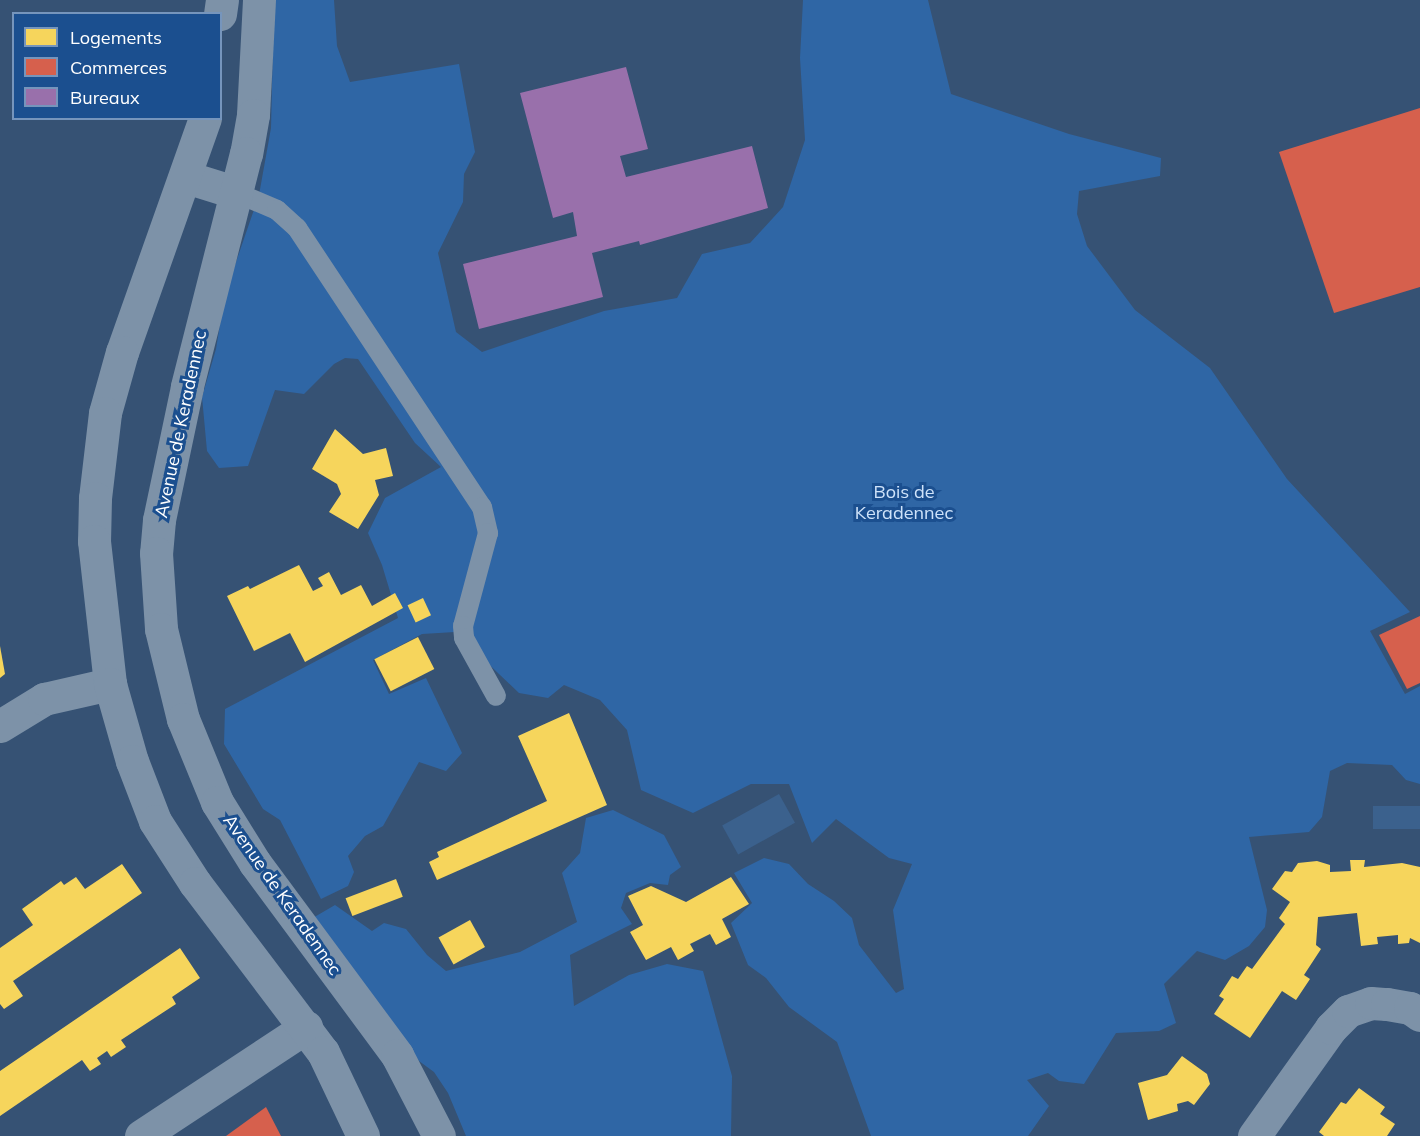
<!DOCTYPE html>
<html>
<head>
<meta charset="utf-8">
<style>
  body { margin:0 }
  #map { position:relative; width:1420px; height:1136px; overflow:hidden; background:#365274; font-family:Mulish,sans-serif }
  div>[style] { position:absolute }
  .green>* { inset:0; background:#2f66a5 }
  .water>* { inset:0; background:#3b618d; transform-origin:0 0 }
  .homes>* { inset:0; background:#f6d55c; transform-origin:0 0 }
  .shops>* { inset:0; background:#d6604d }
  .offices>* { inset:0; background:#9970ab }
  .service>* { height:20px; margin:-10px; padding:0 10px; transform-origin:10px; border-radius:10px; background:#7d92a8 }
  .minor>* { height:33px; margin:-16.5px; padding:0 16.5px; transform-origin:16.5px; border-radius:16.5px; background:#7d92a8 }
  .tertiary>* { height:33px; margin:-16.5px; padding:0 16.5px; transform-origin:16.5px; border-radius:16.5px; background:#7d92a8 }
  span { translate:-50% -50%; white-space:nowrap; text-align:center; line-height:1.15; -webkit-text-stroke:6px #1b4f8f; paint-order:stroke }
  .street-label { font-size:18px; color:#fff }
  .park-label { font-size:18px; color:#cfe3fa }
  .legend { position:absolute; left:12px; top:12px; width:210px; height:108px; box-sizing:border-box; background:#1b4f8f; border:2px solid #7695bc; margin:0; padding:8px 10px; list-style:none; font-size:18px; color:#fff }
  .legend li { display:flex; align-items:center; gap:12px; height:30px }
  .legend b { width:30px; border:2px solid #7695bc }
</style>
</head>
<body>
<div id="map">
  <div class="green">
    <div style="clip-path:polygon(274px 0,334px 0,337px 46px,350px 82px,459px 64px,475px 152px,464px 174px,463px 202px,438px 253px,456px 332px,482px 352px,604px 311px,677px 298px,702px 254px,750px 243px,783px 207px,805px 140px,800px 58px,803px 0,928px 0,951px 94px,1069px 134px,1161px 158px,1160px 176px,1079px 191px,1077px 214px,1087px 246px,1135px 310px,1210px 368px,1287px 479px,1410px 612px,1370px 631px,1405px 694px,1420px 686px,1420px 784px,1406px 780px,1392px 765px,1347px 763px,1330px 771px,1322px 817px,1309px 832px,1249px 837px,1267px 910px,1265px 927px,1249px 946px,1225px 960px,1197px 951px,1164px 984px,1176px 1023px,1159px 1031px,1116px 1033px,1084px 1084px,1059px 1081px,1048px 1073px,1027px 1080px,1049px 1106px,1028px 1136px,871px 1136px,837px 1042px,789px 1007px,766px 978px,748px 965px,731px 923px,752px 903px,734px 873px,764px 858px,789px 864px,808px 884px,834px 901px,852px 918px,859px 945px,896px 993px,904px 989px,893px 910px,912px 864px,889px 858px,836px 819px,812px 843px,789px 784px,751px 784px,693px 813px,641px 790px,627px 730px,600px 700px,564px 685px,548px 698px,519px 693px,455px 632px,422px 634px,373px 660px,389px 694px,426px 678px,462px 753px,446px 771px,419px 762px,383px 826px,365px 836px,348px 856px,354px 872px,348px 886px,321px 899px,280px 820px,263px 809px,224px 744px,225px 709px,398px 618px,382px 565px,368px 533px,385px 498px,441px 467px,415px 443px,358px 359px,345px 358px,334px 364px,304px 394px,275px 390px,248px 466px,219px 468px,207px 451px,202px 397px,216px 349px,225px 294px,259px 195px,271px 128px)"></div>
    <div style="clip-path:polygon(613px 810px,664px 835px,681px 867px,670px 875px,668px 885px,650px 883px,626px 893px,621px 908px,632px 924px,570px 955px,574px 1006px,629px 975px,667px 964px,703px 971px,732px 1076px,731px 1136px,466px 1136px,448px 1093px,434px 1072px,419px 1061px,311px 919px,335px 905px,372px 931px,384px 923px,406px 929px,427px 955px,446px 971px,520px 952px,577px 922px,562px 873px,580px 853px,586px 818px)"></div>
  </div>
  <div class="water">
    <div style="left:779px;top:794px;width:33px;height:65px;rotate:61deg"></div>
    <div style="left:1420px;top:806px;width:23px;height:47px;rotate:90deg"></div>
  </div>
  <div class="homes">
    <div style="clip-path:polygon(335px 429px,363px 454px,386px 448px,393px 476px,375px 480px,379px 495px,358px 529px,329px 512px,341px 494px,337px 484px,312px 469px)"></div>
    <div style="clip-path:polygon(299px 565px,313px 591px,323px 586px,318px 578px,329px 572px,341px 595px,361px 585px,372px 606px,395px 593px,403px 608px,305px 662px,290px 633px,254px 651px,227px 596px,248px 586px,250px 589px)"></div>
    <div style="left:423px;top:598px;width:19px;height:17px;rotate:65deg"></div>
    <div style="left:418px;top:637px;width:36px;height:49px;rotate:63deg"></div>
    <div style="clip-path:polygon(0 646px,5px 674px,0 678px)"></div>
    <div style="clip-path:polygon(569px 713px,607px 805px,437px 880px,429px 862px,439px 857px,437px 852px,547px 801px,518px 736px)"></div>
    <div style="clip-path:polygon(1350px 860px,1365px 860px,1364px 867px,1402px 863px,1420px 867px,1420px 943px,1410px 938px,1409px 943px,1398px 944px,1398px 935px,1377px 937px,1378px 944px,1361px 946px,1357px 913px,1318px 917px,1316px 945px,1321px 949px,1304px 975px,1310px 979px,1296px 1000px,1282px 991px,1250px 1038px,1214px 1014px,1224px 999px,1219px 996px,1232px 976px,1238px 979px,1247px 966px,1252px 969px,1285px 924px,1279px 918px,1290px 902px,1272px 889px,1285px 871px,1292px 872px,1298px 863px,1317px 861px,1330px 865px,1330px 872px,1351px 871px)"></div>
    <div style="clip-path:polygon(122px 864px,142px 893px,13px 981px,23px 996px,4px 1009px,0 1004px,0 948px,33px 925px,22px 909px,61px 881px,64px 885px,76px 877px,85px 889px)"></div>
    <div style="clip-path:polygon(731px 877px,749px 904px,722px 919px,731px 937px,716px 945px,710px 934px,690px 944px,694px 951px,678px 960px,671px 947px,646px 960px,630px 932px,643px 925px,628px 896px,651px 886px,686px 902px)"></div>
    <div style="left:396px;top:879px;width:19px;height:54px;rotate:69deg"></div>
    <div style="left:470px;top:920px;width:31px;height:36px;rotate:61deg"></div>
    <div style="clip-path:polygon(180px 948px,200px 978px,172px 997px,176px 1004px,121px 1040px,126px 1047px,111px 1057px,107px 1051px,97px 1058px,101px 1064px,90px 1071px,82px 1060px,0 1116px,0 1071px)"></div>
    <div style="clip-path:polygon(1182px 1056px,1207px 1074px,1210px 1084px,1194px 1105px,1188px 1101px,1177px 1104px,1178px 1111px,1148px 1120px,1138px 1083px,1167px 1075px)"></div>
    <div style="clip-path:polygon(1359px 1088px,1385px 1107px,1380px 1114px,1395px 1124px,1387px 1136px,1324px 1136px,1319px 1132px,1341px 1102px,1346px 1104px)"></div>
  </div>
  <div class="shops">
    <div style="clip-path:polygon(1420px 108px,1420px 287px,1334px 313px,1279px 152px)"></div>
    <div style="clip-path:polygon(1420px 616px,1420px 683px,1407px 689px,1379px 635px)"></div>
    <div style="clip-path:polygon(266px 1107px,281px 1136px,226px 1136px)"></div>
  </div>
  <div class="offices">
    <div style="clip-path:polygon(626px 67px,648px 149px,620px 156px,626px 177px,752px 146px,768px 208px,640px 245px,639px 241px,592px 253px,603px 297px,479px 329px,463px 264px,577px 236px,573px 212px,553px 218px,520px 93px)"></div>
  </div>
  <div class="service">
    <div style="left:237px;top:193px;width:43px;rotate:23deg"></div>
    <div style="left:277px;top:210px;width:27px;rotate:42deg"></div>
    <div style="left:297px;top:228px;width:335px;rotate:56.5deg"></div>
    <div style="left:482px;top:507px;width:27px;rotate:77deg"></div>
    <div style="left:488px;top:533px;width:96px;rotate:105deg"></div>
    <div style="left:463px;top:626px;width:12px;rotate:85deg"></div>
    <div style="left:464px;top:638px;width:66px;rotate:61.1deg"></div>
  </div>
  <div class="minor">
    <div style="left:186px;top:177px;width:53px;rotate:17.4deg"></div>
    <div style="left:0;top:726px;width:52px;rotate:-31.5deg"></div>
    <div style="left:44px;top:699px;width:68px;rotate:-12.8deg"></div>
    <div style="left:141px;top:1136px;width:198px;rotate:-33.4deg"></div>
    <div style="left:1254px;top:1136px;width:133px;rotate:-54.5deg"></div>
    <div style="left:1331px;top:1028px;width:24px;rotate:-45deg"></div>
    <div style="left:1348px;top:1011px;width:24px;rotate:-19deg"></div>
    <div style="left:1371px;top:1003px;width:16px;rotate:4deg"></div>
    <div style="left:1387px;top:1004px;width:23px;rotate:10deg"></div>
    <div style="left:1410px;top:1008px;width:12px;rotate:35deg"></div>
  </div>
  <div class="tertiary">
    <div style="left:259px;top:0;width:115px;rotate:93deg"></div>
    <div style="left:253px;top:115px;width:39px;rotate:100deg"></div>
    <div style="left:246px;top:153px;width:241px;rotate:104.2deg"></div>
    <div style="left:187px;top:387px;width:136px;rotate:101.9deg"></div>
    <div style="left:159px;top:520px;width:33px;rotate:95deg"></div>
    <div style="left:156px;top:553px;width:76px;rotate:86.2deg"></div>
    <div style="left:161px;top:629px;width:93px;rotate:76.3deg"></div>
    <div style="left:183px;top:719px;width:90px;rotate:67.7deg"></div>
    <div style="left:217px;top:802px;width:72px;rotate:58.1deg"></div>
    <div style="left:255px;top:863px;width:239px;rotate:53.5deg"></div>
    <div style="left:397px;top:1055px;width:91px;rotate:62.6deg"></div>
    <div style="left:220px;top:14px;width:14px;rotate:-82deg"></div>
    <div style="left:205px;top:118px;width:248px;rotate:109.5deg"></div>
    <div style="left:122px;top:352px;width:63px;rotate:105.6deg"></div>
    <div style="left:105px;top:413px;width:86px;rotate:96.7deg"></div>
    <div style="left:95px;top:498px;width:43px;rotate:91.3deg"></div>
    <div style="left:94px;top:541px;width:144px;rotate:83.6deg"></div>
    <div style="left:110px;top:684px;width:80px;rotate:74.1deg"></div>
    <div style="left:132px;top:761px;width:64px;rotate:69deg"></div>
    <div style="left:155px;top:821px;width:74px;rotate:57.2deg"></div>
    <div style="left:195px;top:883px;width:212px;rotate:52.9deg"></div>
    <div style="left:323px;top:1052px;width:93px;rotate:64.5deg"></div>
  </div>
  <div class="street-label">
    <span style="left:181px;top:424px;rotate:-78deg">Avenue de Keradennec</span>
    <span style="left:282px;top:895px;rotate:55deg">Avenue de Keradennec</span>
  </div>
  <div class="park-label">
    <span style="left:904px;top:503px">Bois de<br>Keradennec</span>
  </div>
  <ul class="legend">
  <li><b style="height:16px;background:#f6d55c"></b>Logements</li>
  <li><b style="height:16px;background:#d6604d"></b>Commerces</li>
  <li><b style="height:16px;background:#9970ab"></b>Bureaux</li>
  </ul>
</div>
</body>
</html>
